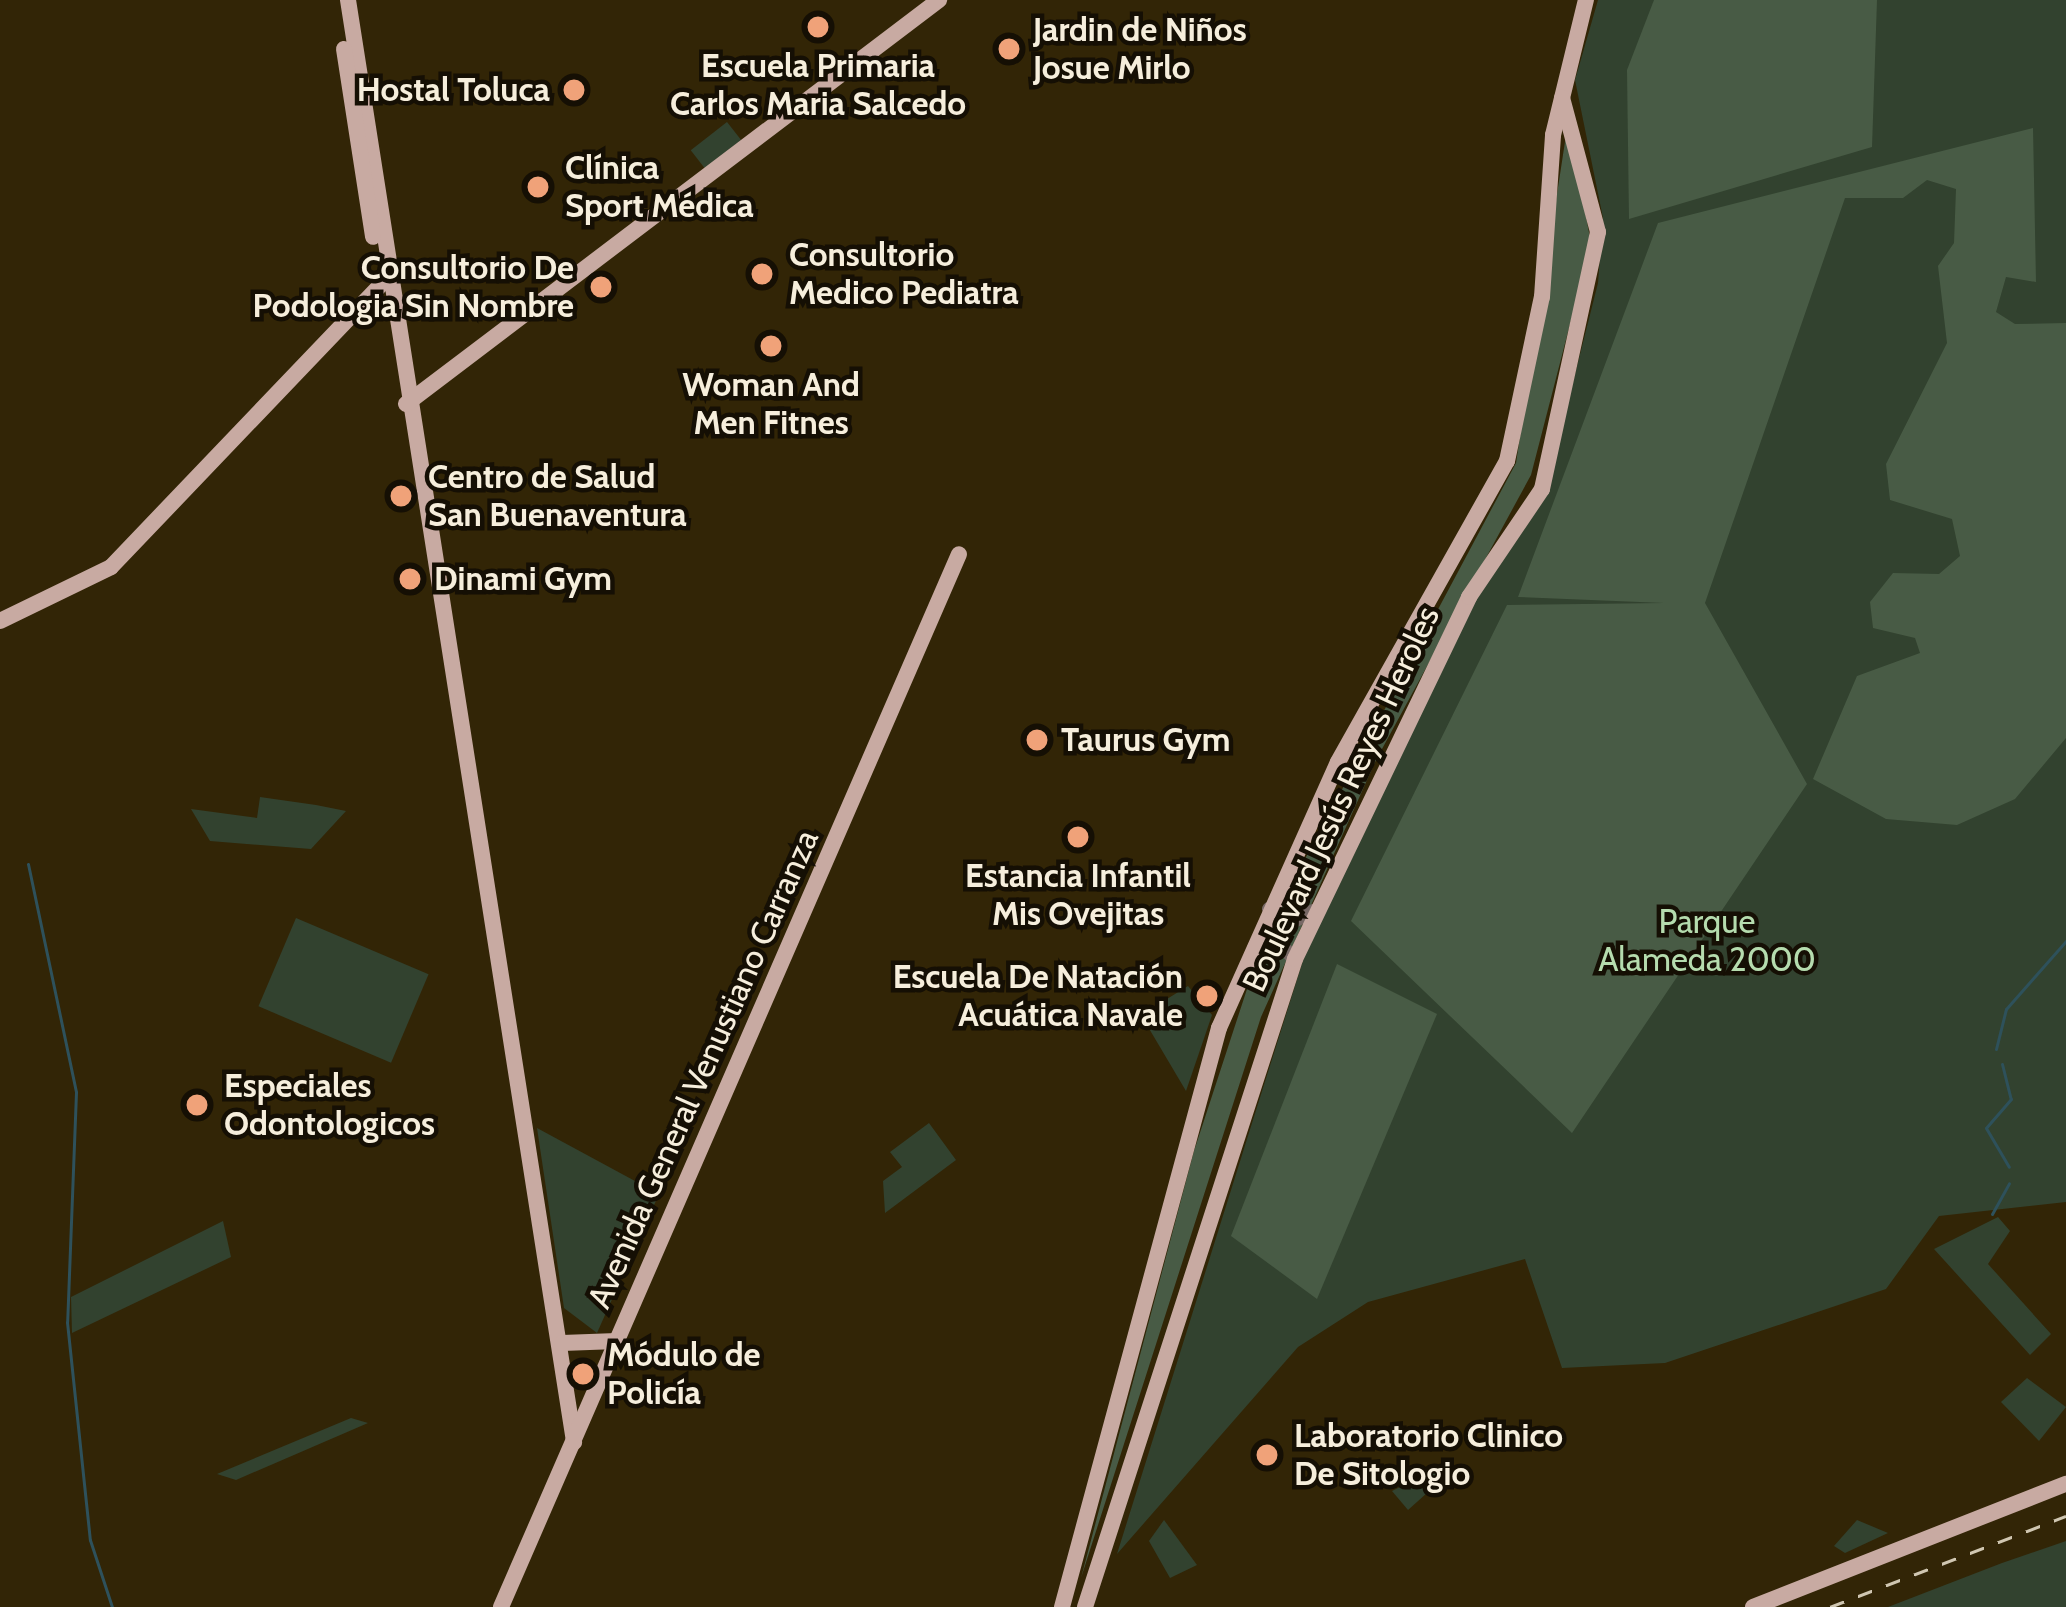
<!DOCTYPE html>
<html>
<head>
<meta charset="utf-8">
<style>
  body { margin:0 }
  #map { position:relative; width:2066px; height:1607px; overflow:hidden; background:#322506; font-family:Cabin,sans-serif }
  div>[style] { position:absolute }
  .green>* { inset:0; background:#32422f; transform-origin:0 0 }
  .forest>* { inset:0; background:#485b45 }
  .stream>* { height:3px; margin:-1.5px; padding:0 1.5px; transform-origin:1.5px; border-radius:1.5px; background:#2e515b }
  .minor>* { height:14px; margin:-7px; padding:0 7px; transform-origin:7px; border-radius:7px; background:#776865 }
  .major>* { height:16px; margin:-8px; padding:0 8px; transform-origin:8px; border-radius:8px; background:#c8aaa2 }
  .rail>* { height:3px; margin-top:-1.5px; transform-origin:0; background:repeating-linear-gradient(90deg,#d0c7b2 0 15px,transparent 0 30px) }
  .dots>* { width:33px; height:33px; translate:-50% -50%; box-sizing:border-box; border:6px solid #150f04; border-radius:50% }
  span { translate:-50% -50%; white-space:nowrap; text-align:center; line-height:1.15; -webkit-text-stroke:9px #150f04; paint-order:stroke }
  .poi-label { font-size:33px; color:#f6eedc; font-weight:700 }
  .left { translate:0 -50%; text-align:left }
  .right { translate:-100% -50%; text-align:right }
  .street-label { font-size:33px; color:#f6eedc }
  .park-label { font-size:33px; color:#b5dcae }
</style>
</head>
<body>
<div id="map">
  <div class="green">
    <div style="clip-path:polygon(1598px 0,2066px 0,2066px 1202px,1939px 1216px,1886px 1289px,1665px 1363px,1562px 1368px,1525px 1259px,1368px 1302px,1298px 1347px,1117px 1554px,1310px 938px,1469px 610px,1543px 501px,1598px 283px,1603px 218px,1575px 80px)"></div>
    <div style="left:727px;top:122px;width:23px;height:46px;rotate:52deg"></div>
    <div style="clip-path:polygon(260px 797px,316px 805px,346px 811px,311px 849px,210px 841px,191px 809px,257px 818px)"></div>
    <div style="left:296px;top:918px;width:144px;height:96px;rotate:23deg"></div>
    <div style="clip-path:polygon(1188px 986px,1212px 1015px,1186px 1091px,1141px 1015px)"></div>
    <div style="clip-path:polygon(929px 1123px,956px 1160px,885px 1213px,883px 1181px,902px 1167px,890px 1152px)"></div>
    <div style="clip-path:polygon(537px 1128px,659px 1194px,597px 1333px,564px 1308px)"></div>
    <div style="clip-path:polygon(1998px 1217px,2010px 1231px,1988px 1264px,2051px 1334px,2030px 1355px,1934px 1249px)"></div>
    <div style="clip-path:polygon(223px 1221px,231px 1257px,72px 1333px,71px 1297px)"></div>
    <div style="clip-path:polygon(2027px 1378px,2066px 1407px,2039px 1441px,2001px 1402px)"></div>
    <div style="clip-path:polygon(351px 1418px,368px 1423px,236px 1480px,217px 1474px)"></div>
    <div style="clip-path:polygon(1438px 1468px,1446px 1476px,1408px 1510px,1392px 1491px)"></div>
    <div style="clip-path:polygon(1164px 1520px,1197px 1565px,1170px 1578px,1149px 1541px)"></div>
    <div style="clip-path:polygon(1857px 1520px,1888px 1533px,1845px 1553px,1834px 1546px)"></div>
    <div style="clip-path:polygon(2066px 1541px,2066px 1607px,1888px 1607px,2002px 1563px)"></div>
  </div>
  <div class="forest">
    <div style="clip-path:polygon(1654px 0,1877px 0,1872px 147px,1629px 219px,1627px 70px)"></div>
    <div style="clip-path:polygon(1568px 122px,1591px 243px,1531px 475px,1376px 760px,1261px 1017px,1081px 1578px,1194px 1151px,1265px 934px,1516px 463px)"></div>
    <div style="clip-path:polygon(2033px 128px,2036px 282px,2006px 277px,1996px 312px,2015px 324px,2066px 323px,2066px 738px,2015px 799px,1957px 825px,1886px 819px,1813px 779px,1857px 676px,1920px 653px,1915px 638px,1873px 628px,1870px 602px,1893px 573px,1939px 574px,1960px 556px,1952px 519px,1890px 500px,1886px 464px,1947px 343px,1938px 266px,1954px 243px,1956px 189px,1927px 180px,1903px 198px,1845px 198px,1705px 603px,1807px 784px,1572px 1133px,1351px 921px,1507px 605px,1664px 603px,1518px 597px,1658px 223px)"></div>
    <div style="clip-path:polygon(1337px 964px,1437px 1014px,1317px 1299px,1231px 1236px)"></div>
  </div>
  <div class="stream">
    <div style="left:28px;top:864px;width:233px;rotate:78.1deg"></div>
    <div style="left:76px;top:1092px;width:230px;rotate:92.2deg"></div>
    <div style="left:67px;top:1322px;width:219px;rotate:84deg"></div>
    <div style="left:90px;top:1540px;width:71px;rotate:71.8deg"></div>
    <div style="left:1996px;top:1049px;width:41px;rotate:-76deg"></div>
    <div style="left:2006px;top:1009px;width:91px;rotate:-48.6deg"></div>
    <div style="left:2002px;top:1064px;width:36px;rotate:76deg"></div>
    <div style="left:2011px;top:1099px;width:38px;rotate:131deg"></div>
    <div style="left:1986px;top:1128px;width:45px;rotate:59.5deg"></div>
    <div style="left:1992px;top:1214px;width:35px;rotate:-61deg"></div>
  </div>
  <div class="minor">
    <div style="left:1269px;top:909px;width:24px;rotate:38deg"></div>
    <div style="left:1288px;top:924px;width:29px;rotate:-27deg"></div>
    <div style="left:1254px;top:948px;width:21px;rotate:-28deg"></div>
    <div style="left:1273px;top:938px;width:30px;rotate:44deg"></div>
  </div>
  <div class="major">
    <div style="left:348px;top:0;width:1460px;rotate:81.09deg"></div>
    <div style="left:344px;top:49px;width:190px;rotate:81.2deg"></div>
    <div style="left:406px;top:404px;width:669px;rotate:-37.16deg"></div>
    <div style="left:0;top:621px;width:123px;rotate:-25.9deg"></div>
    <div style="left:111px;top:567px;width:404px;rotate:-46.3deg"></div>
    <div style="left:562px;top:1343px;width:55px;rotate:-2.1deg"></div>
    <div style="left:501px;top:1607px;width:1148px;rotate:-66.49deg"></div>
    <div style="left:1062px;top:1607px;width:600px;rotate:-74.83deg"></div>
    <div style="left:1219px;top:1028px;width:291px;rotate:-65.9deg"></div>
    <div style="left:1338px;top:762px;width:345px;rotate:-60.7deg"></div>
    <div style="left:1507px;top:461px;width:168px;rotate:-78deg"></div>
    <div style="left:1542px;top:297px;width:162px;rotate:-86.1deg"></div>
    <div style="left:1553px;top:135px;width:139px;rotate:-76.3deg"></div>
    <div style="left:1085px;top:1607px;width:681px;rotate:-72.04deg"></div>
    <div style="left:1295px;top:959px;width:402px;rotate:-64.3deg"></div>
    <div style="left:1469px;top:597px;width:130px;rotate:-55.9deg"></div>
    <div style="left:1542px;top:489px;width:263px;rotate:-77.7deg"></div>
    <div style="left:1598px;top:232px;width:139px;rotate:-105deg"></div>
    <div style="left:1753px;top:1607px;width:336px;rotate:-21.5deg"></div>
  </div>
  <div class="rail">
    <div style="left:1830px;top:1607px;width:253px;rotate:-21.1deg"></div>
  </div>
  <div class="dots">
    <div style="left:818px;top:27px;background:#f0a279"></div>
    <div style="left:1009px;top:49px;background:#f0a279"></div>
    <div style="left:574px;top:90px;background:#f0a279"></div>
    <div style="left:538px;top:187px;background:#f0a279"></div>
    <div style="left:762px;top:274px;background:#f0a279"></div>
    <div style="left:601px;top:287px;background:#f0a279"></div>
    <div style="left:771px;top:346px;background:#f0a279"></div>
    <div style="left:401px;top:496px;background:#f0a279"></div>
    <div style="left:410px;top:579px;background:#f0a279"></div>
    <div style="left:1037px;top:740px;background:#f0a279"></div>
    <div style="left:1078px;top:837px;background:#f0a279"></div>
    <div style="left:1207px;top:996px;background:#f0a279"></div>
    <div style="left:197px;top:1105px;background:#f0a279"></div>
    <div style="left:583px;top:1374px;background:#f0a279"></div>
    <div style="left:1267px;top:1455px;background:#f0a279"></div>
  </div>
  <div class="poi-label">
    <span class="left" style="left:1033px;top:49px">Jardin de Niños<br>Josue Mirlo</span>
    <span style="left:818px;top:85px">Escuela Primaria<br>Carlos Maria Salcedo</span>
    <span class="right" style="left:550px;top:90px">Hostal Toluca</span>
    <span class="left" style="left:565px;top:187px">Clínica<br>Sport Médica</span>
    <span class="left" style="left:789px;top:274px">Consultorio<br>Medico Pediatra</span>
    <span class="right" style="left:574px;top:287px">Consultorio De<br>Podologia Sin Nombre</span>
    <span style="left:771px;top:404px">Woman And<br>Men Fitnes</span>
    <span class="left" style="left:428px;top:496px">Centro de Salud<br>San Buenaventura</span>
    <span class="left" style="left:434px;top:579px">Dinami Gym</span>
    <span class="left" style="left:1061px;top:740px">Taurus Gym</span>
    <span style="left:1078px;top:895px">Estancia Infantil<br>Mis Ovejitas</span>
    <span class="right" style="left:1183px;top:996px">Escuela De Natación<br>Acuática Navale</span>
    <span class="left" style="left:224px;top:1105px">Especiales<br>Odontologicos</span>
    <span class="left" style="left:607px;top:1374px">Módulo de<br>Policía</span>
    <span class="left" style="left:1294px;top:1455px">Laboratorio Clinico<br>De Sitologio</span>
  </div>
  <div class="street-label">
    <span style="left:1341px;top:799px;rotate:-65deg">Boulevard Jesús Reyes Heroles</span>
    <span style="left:703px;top:1069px;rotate:-66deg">Avenida General Venustiano Carranza</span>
  </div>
  <div class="park-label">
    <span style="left:1707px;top:941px">Parque<br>Alameda 2000</span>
  </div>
</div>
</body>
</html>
